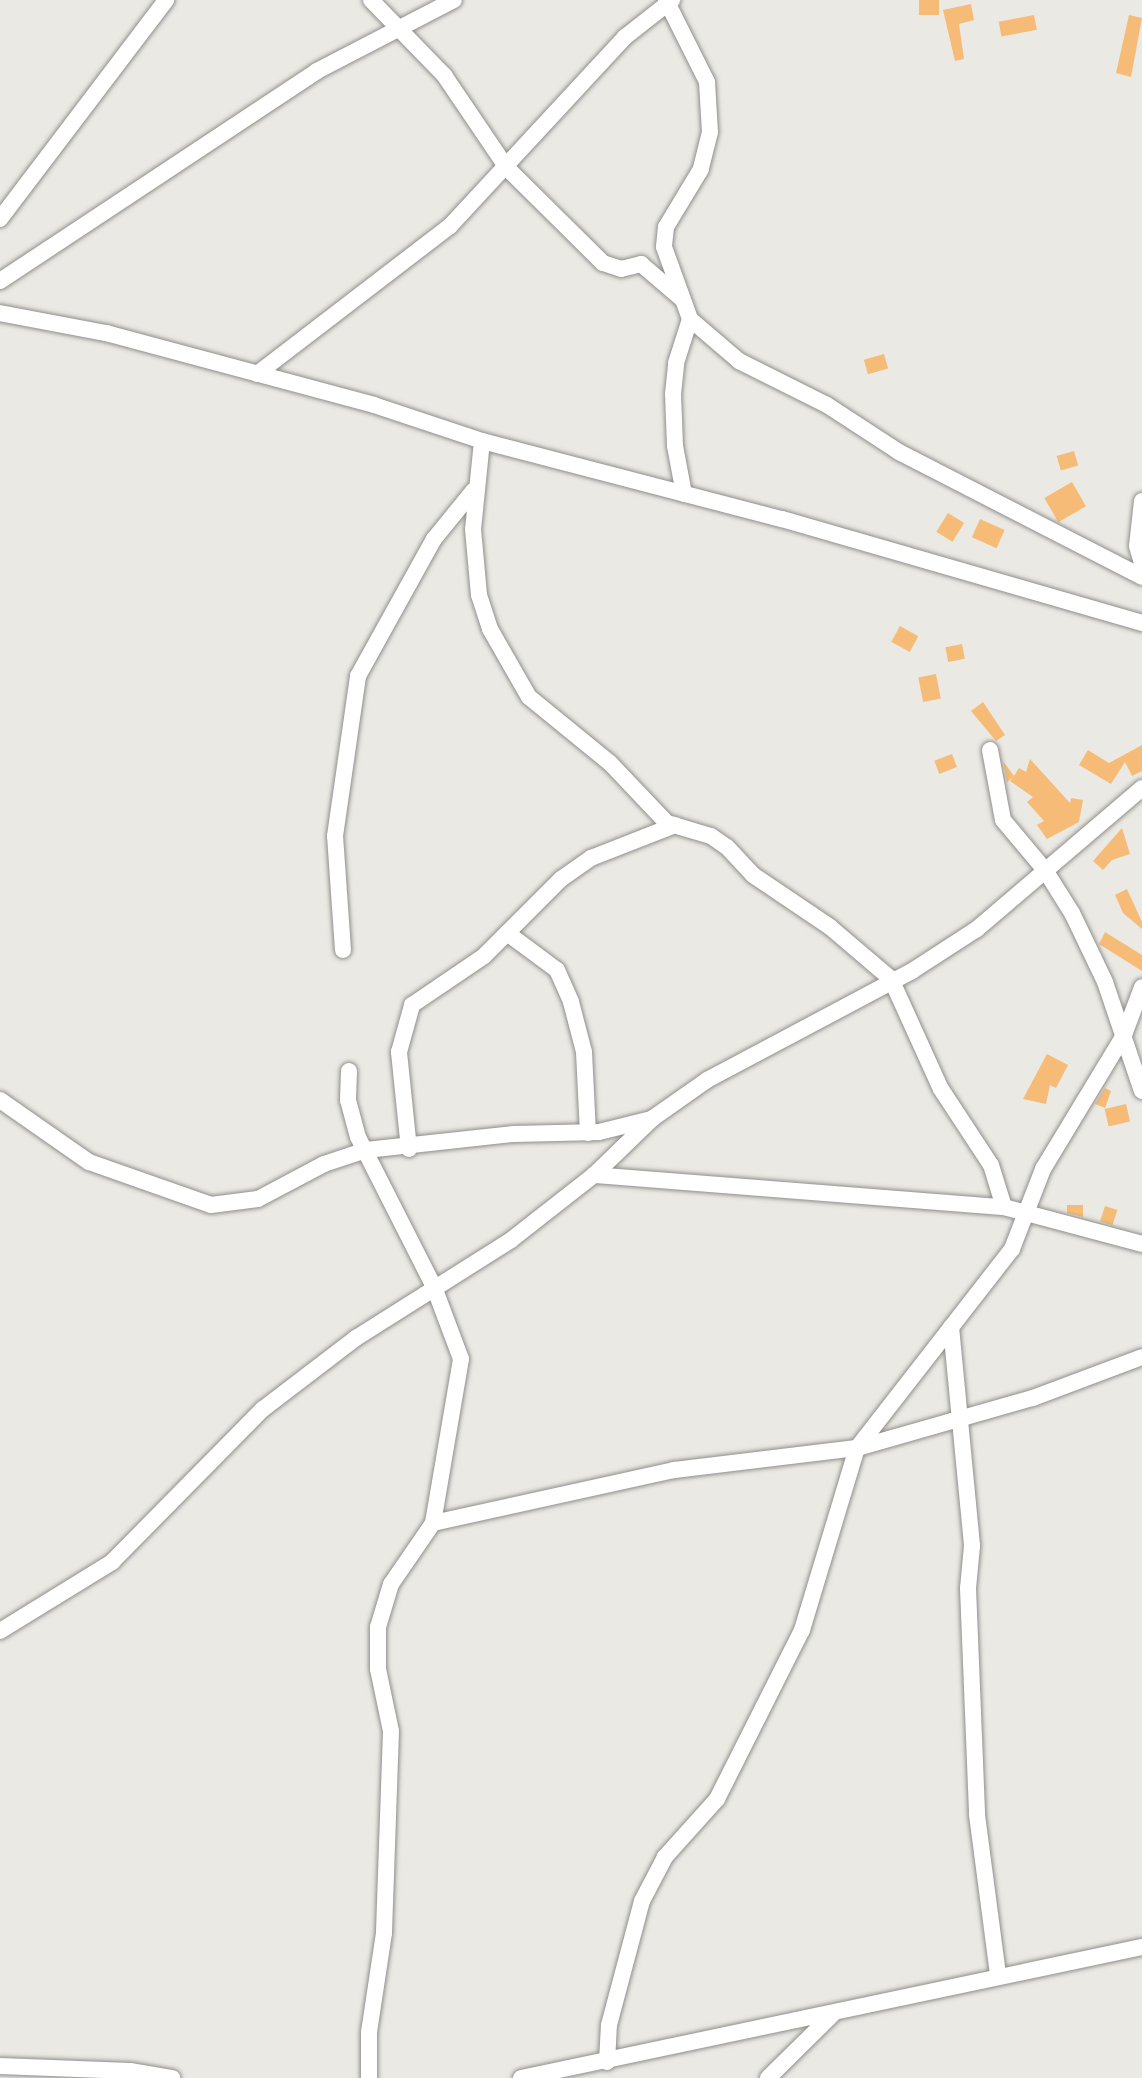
<!DOCTYPE html>
<html>
<head>
<meta charset="utf-8">
<style>
  body { margin:0 }
  #map { position:relative; width:1142px; height:2078px; overflow:hidden; background:#eae9e4; font-family:Barlow,sans-serif }
  div>[style] { position:absolute }
  .building>* { inset:0; background:#f6bc77; transform-origin:0 0 }
  .roads { filter:drop-shadow(0 0 2px #908e8a) drop-shadow(0 0 2px #908e8a) }
  .minor>* { height:16px; margin:-8px; padding:0 8px; transform-origin:8px; border-radius:8px; background:#fff }
  span { translate:-50% -50%; white-space:nowrap; text-align:center; line-height:1.15; -webkit-text-stroke:8px #fff; paint-order:stroke }
</style>
</head>
<body>
<div id="map">
  <div class="building">
    <div style="left:919px;top:0;width:20px;height:15px"></div>
    <div style="clip-path:polygon(971px 4px,974px 20px,959px 24px,964px 59px,955px 61px,943px 10px)"></div>
    <div style="left:1034px;top:15px;width:15px;height:36px;rotate:79deg"></div>
    <div style="clip-path:polygon(1129px 15px,1142px 18px,1131px 77px,1116px 73px)"></div>
    <div style="left:884px;top:354px;width:15px;height:21px;rotate:74deg"></div>
    <div style="left:1074px;top:451px;width:15px;height:18px;rotate:74deg"></div>
    <div style="left:1072px;top:482px;width:28px;height:32px;rotate:60deg"></div>
    <div style="left:948px;top:513px;width:19px;height:22px;rotate:32deg"></div>
    <div style="left:980px;top:519px;width:27px;height:20px;rotate:24deg"></div>
    <div style="left:900px;top:626px;width:21px;height:18px;rotate:29deg"></div>
    <div style="left:962px;top:644px;width:15px;height:17px;rotate:79deg"></div>
    <div style="left:936px;top:674px;width:25px;height:18px;rotate:79deg"></div>
    <div style="clip-path:polygon(983px 702px,1005px 735px,996px 741px,971px 711px)"></div>
    <div style="clip-path:polygon(1142px 745px,1142px 771px,1132px 776px,1125px 762px,1111px 784px,1079px 765px,1088px 750px,1109px 763px)"></div>
    <div style="left:952px;top:754px;width:14px;height:19px;rotate:69deg"></div>
    <div style="clip-path:polygon(1030px 759px,1070px 803px,1071px 798px,1083px 800px,1079px 822px,1047px 839px,1037px 825px,1044px 821px,1027px 802px,1033px 797px,1010px 781px,1013px 777px,1007px 782px,1003px 761px,1014px 776px,1019px 768px,1026px 772px)"></div>
    <div style="clip-path:polygon(1122px 828px,1130px 854px,1112px 860px,1103px 870px,1093px 861px)"></div>
    <div style="clip-path:polygon(1127px 889px,1142px 922px,1142px 929px,1123px 913px,1115px 895px)"></div>
    <div style="clip-path:polygon(1105px 932px,1142px 955px,1142px 971px,1099px 944px)"></div>
    <div style="clip-path:polygon(1047px 1054px,1068px 1065px,1056px 1088px,1050px 1085px,1046px 1104px,1023px 1099px)"></div>
    <div style="clip-path:polygon(1105px 1088px,1111px 1091px,1105px 1108px,1095px 1104px)"></div>
    <div style="left:1126px;top:1104px;width:18px;height:22px;rotate:77deg"></div>
    <div style="clip-path:polygon(1067px 1205px,1083px 1205px,1083px 1217px,1067px 1213px)"></div>
    <div style="left:1105px;top:1206px;width:13px;height:16px;rotate:18deg"></div>
  </div>
  <div class="roads">
    <div class="minor">
      <div style="left:371px;top:0;width:105px;rotate:45.8deg"></div>
      <div style="left:444px;top:75px;width:112px;rotate:55.9deg"></div>
      <div style="left:507px;top:168px;width:135px;rotate:44.7deg"></div>
      <div style="left:603px;top:263px;width:19px;rotate:18deg"></div>
      <div style="left:621px;top:269px;width:21px;rotate:-14deg"></div>
      <div style="left:641px;top:264px;width:55px;rotate:40.6deg"></div>
      <div style="left:666px;top:0;width:92px;rotate:63.4deg"></div>
      <div style="left:707px;top:82px;width:50px;rotate:86.6deg"></div>
      <div style="left:710px;top:132px;width:38px;rotate:104deg"></div>
      <div style="left:701px;top:169px;width:68px;rotate:121.1deg"></div>
      <div style="left:666px;top:227px;width:20px;rotate:96deg"></div>
      <div style="left:664px;top:247px;width:77px;rotate:70.1deg"></div>
      <div style="left:690px;top:319px;width:65px;rotate:40.6deg"></div>
      <div style="left:739px;top:361px;width:98px;rotate:26.6deg"></div>
      <div style="left:827px;top:405px;width:86px;rotate:33.1deg"></div>
      <div style="left:899px;top:452px;width:273px;rotate:27.2deg"></div>
      <div style="left:0;top:219px;width:275px;rotate:-52.8deg"></div>
      <div style="left:0;top:281px;width:380px;rotate:-33.5deg"></div>
      <div style="left:317px;top:71px;width:154px;rotate:-27.4deg"></div>
      <div style="left:0;top:313px;width:108px;rotate:10.7deg"></div>
      <div style="left:106px;top:333px;width:278px;rotate:15deg"></div>
      <div style="left:374px;top:405px;width:114px;rotate:18.4deg"></div>
      <div style="left:482px;top:441px;width:310px;rotate:14.6deg"></div>
      <div style="left:782px;top:519px;width:375px;rotate:16.1deg"></div>
      <div style="left:257px;top:374px;width:243px;rotate:-37.5deg"></div>
      <div style="left:450px;top:226px;width:258px;rotate:-47.2deg"></div>
      <div style="left:625px;top:37px;width:60px;rotate:-38.2deg"></div>
      <div style="left:482px;top:441px;width:88px;rotate:95.8deg"></div>
      <div style="left:473px;top:529px;width:66px;rotate:84.8deg"></div>
      <div style="left:479px;top:595px;width:36px;rotate:72deg"></div>
      <div style="left:490px;top:629px;width:78px;rotate:60.2deg"></div>
      <div style="left:529px;top:697px;width:104px;rotate:39.2deg"></div>
      <div style="left:610px;top:763px;width:83px;rotate:46.5deg"></div>
      <div style="left:667px;top:823px;width:46px;rotate:16.5deg"></div>
      <div style="left:711px;top:836px;width:19px;rotate:35deg"></div>
      <div style="left:727px;top:847px;width:38px;rotate:47deg"></div>
      <div style="left:753px;top:875px;width:93px;rotate:34deg"></div>
      <div style="left:830px;top:927px;width:80px;rotate:40.4deg"></div>
      <div style="left:891px;top:979px;width:121px;rotate:65.6deg"></div>
      <div style="left:941px;top:1089px;width:91px;rotate:56.7deg"></div>
      <div style="left:991px;top:1165px;width:44px;rotate:72.8deg"></div>
      <div style="left:684px;top:494px;width:49px;rotate:-100.6deg"></div>
      <div style="left:675px;top:446px;width:52px;rotate:-92.2deg"></div>
      <div style="left:673px;top:394px;width:31px;rotate:-84deg"></div>
      <div style="left:676px;top:363px;width:46px;rotate:-72.3deg"></div>
      <div style="left:1142px;top:501px;width:45px;rotate:96.3deg"></div>
      <div style="left:1137px;top:546px;width:18px;rotate:74deg"></div>
      <div style="left:990px;top:750px;width:71px;rotate:79.5deg"></div>
      <div style="left:1003px;top:820px;width:65px;rotate:50deg"></div>
      <div style="left:1045px;top:870px;width:51px;rotate:57.9deg"></div>
      <div style="left:1072px;top:913px;width:76px;rotate:64.4deg"></div>
      <div style="left:1105px;top:982px;width:115px;rotate:71.3deg"></div>
      <div style="left:507px;top:933px;width:62px;rotate:36.5deg"></div>
      <div style="left:557px;top:970px;width:35px;rotate:66deg"></div>
      <div style="left:571px;top:1002px;width:52px;rotate:75.4deg"></div>
      <div style="left:584px;top:1052px;width:81px;rotate:87.2deg"></div>
      <div style="left:343px;top:950px;width:114px;rotate:-94deg"></div>
      <div style="left:335px;top:836px;width:162px;rotate:-81.8deg"></div>
      <div style="left:358px;top:676px;width:157px;rotate:-61deg"></div>
      <div style="left:434px;top:539px;width:63px;rotate:-50.8deg"></div>
      <div style="left:349px;top:1071px;width:29px;rotate:92deg"></div>
      <div style="left:348px;top:1100px;width:38px;rotate:75deg"></div>
      <div style="left:358px;top:1137px;width:168px;rotate:63.1deg"></div>
      <div style="left:434px;top:1287px;width:77px;rotate:69.4deg"></div>
      <div style="left:461px;top:1359px;width:166px;rotate:99.7deg"></div>
      <div style="left:433px;top:1523px;width:74px;rotate:124.5deg"></div>
      <div style="left:391px;top:1584px;width:45px;rotate:106.8deg"></div>
      <div style="left:378px;top:1627px;width:42px;rotate:90deg"></div>
      <div style="left:378px;top:1669px;width:63px;rotate:78.2deg"></div>
      <div style="left:391px;top:1731px;width:202px;rotate:92deg"></div>
      <div style="left:384px;top:1933px;width:100px;rotate:98.6deg"></div>
      <div style="left:369px;top:2032px;width:46px;rotate:90deg"></div>
      <div style="left:0;top:1100px;width:108px;rotate:34.9deg"></div>
      <div style="left:89px;top:1162px;width:129px;rotate:19.4deg"></div>
      <div style="left:211px;top:1205px;width:47px;rotate:-7.3deg"></div>
      <div style="left:258px;top:1199px;width:75px;rotate:-27.9deg"></div>
      <div style="left:324px;top:1164px;width:44px;rotate:-18.4deg"></div>
      <div style="left:366px;top:1150px;width:149px;rotate:-6.2deg"></div>
      <div style="left:514px;top:1134px;width:85px;rotate:-1.3deg"></div>
      <div style="left:599px;top:1132px;width:55px;rotate:-13.8deg"></div>
      <div style="left:409px;top:1149px;width:98px;rotate:-95.9deg"></div>
      <div style="left:399px;top:1052px;width:49px;rotate:-74.5deg"></div>
      <div style="left:412px;top:1005px;width:87px;rotate:-34.2deg"></div>
      <div style="left:484px;top:956px;width:109px;rotate:-45deg"></div>
      <div style="left:561px;top:879px;width:37px;rotate:-35deg"></div>
      <div style="left:591px;top:858px;width:90px;rotate:-21.4deg"></div>
      <div style="left:594px;top:1175px;width:411px;rotate:4.5deg"></div>
      <div style="left:1004px;top:1207px;width:143px;rotate:15deg"></div>
      <div style="left:951px;top:1327px;width:220px;rotate:84.5deg"></div>
      <div style="left:972px;top:1546px;width:42px;rotate:95.4deg"></div>
      <div style="left:968px;top:1588px;width:227px;rotate:87.7deg"></div>
      <div style="left:977px;top:1815px;width:160px;rotate:82.5deg"></div>
      <div style="left:433px;top:1523px;width:247px;rotate:-12.4deg"></div>
      <div style="left:674px;top:1470px;width:184px;rotate:-6.9deg"></div>
      <div style="left:857px;top:1448px;width:183px;rotate:-15.9deg"></div>
      <div style="left:1033px;top:1398px;width:116px;rotate:-20.6deg"></div>
      <div style="left:0;top:1631px;width:132px;rotate:-31.6deg"></div>
      <div style="left:112px;top:1562px;width:215px;rotate:-45.4deg"></div>
      <div style="left:263px;top:1409px;width:117px;rotate:-37.4deg"></div>
      <div style="left:356px;top:1338px;width:183px;rotate:-32.3deg"></div>
      <div style="left:511px;top:1240px;width:105px;rotate:-38.1deg"></div>
      <div style="left:594px;top:1175px;width:82px;rotate:-44deg"></div>
      <div style="left:653px;top:1118px;width:66px;rotate:-35.1deg"></div>
      <div style="left:707px;top:1080px;width:232px;rotate:-28deg"></div>
      <div style="left:912px;top:971px;width:77px;rotate:-32.9deg"></div>
      <div style="left:977px;top:929px;width:217px;rotate:-40.5deg"></div>
      <div style="left:607px;top:2062px;width:37px;rotate:-87deg"></div>
      <div style="left:609px;top:2025px;width:128px;rotate:-75.1deg"></div>
      <div style="left:642px;top:1901px;width:50px;rotate:-62.4deg"></div>
      <div style="left:665px;top:1857px;width:78px;rotate:-48.1deg"></div>
      <div style="left:717px;top:1799px;width:189px;rotate:-63.3deg"></div>
      <div style="left:802px;top:1630px;width:190px;rotate:-73.2deg"></div>
      <div style="left:857px;top:1448px;width:252px;rotate:-52.1deg"></div>
      <div style="left:1012px;top:1249px;width:86px;rotate:-68.8deg"></div>
      <div style="left:1043px;top:1169px;width:157px;rotate:-58.8deg"></div>
      <div style="left:1124px;top:1035px;width:51px;rotate:-69.4deg"></div>
      <div style="left:0;top:2066px;width:130px;rotate:2.2deg"></div>
      <div style="left:130px;top:2071px;width:43px;rotate:9.5deg"></div>
      <div style="left:521px;top:2078px;width:635px;rotate:-11.91deg"></div>
      <div style="left:768px;top:2078px;width:91px;rotate:-44.6deg"></div>
    </div>
  </div>
</div>
</body>
</html>
